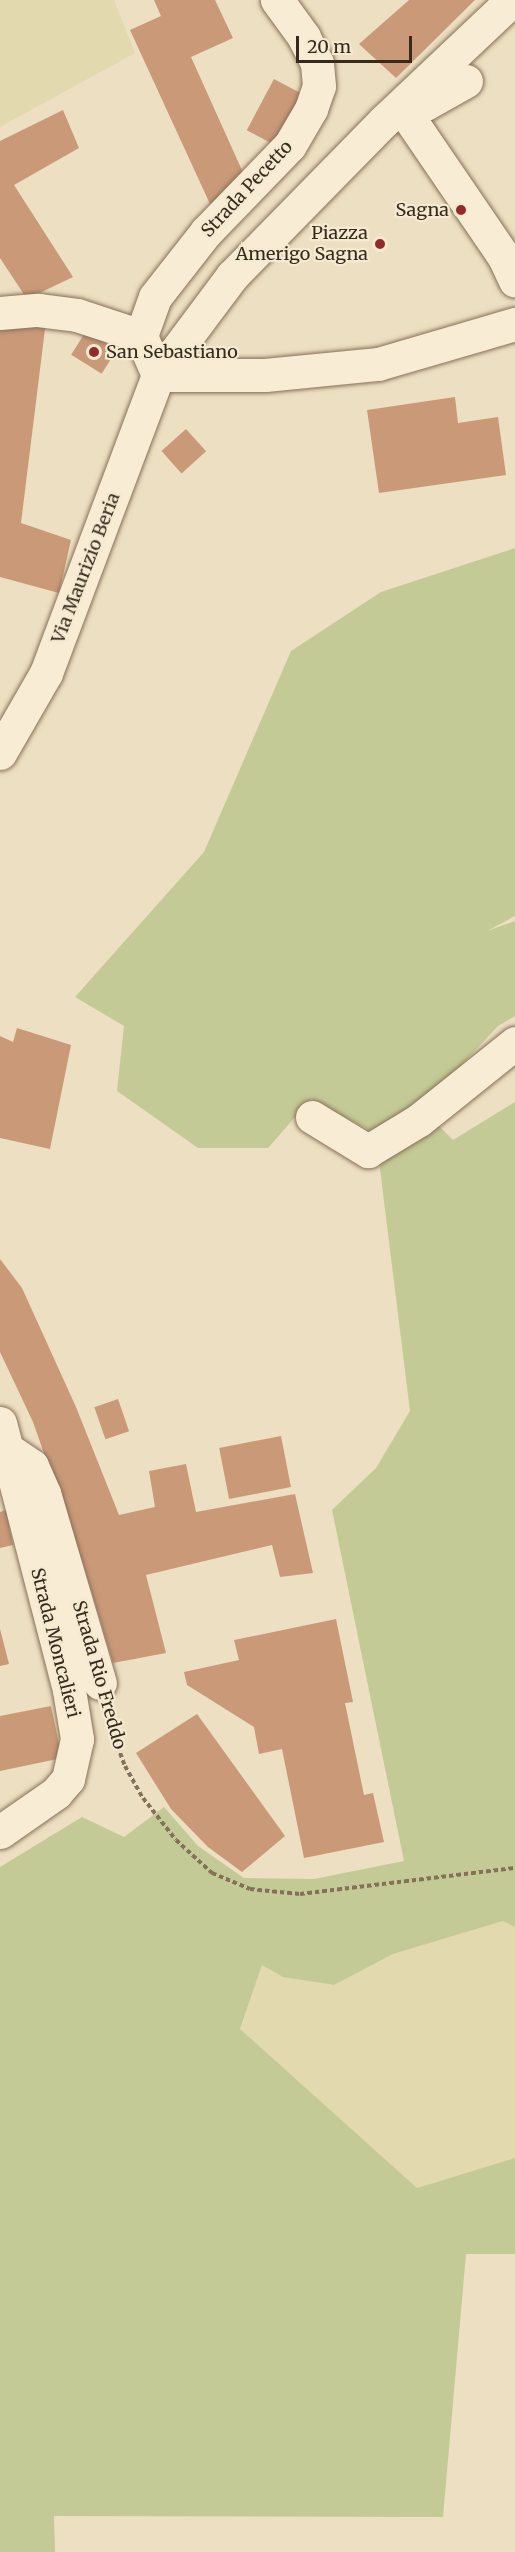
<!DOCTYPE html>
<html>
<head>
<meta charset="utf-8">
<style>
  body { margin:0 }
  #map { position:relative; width:515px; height:2552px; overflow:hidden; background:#eddfc1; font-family:Merriweather,serif }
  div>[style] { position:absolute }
  .farmland>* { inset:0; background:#e2d9af }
  .green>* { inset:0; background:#c4ca95 }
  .building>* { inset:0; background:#ca9978; transform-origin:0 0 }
  .path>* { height:4px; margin-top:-2px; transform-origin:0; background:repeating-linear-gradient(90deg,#867059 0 4.5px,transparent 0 7.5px) }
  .roads { filter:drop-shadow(0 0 2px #867059) drop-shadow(0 0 2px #867059) }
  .minor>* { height:33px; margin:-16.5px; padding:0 16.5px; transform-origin:16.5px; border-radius:16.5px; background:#f8edd4 }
  .dots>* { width:16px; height:16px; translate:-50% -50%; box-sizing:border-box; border:3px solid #f4ead0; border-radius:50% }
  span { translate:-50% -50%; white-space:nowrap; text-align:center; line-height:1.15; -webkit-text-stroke:4.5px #f4ead0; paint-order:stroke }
  .street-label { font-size:18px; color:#36291d }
  .poi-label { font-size:18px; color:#36291d }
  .right { translate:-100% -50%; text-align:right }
  .left { translate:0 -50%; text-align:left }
  .scale { position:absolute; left:296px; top:36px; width:116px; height:27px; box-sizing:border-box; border:3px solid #36291d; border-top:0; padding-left:8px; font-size:18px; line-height:21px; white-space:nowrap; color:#36291d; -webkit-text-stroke:4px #f4ead0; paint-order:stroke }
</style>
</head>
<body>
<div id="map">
  <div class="farmland">
    <div style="clip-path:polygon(0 0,114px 0,135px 53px,0 127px)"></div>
    <div style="clip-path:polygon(503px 1921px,515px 1927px,515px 2158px,417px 2188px,240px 2030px,262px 1965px,283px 1977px,334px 1985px,393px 1954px)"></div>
  </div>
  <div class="green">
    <div style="clip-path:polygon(515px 548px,515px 916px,487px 931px,515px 921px,515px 1016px,498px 1026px,451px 1076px,375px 1133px,311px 1099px,268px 1148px,198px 1148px,117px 1091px,124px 1026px,75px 997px,204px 852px,291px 651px,381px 592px)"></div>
    <div style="clip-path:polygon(515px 1102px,515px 1927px,503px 1921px,393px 1954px,334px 1985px,283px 1977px,262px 1965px,240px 2029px,417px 2188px,515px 2158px,515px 2254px,466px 2254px,443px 2517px,54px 2516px,55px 2552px,0 2552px,0 1867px,82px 1817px,124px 1837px,164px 1807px,198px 1846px,244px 1878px,314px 1879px,404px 1861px,332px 1510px,376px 1468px,410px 1411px,379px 1161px,436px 1123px,453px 1140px)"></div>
  </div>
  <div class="building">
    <div style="clip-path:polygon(154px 0,215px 0,233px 38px,191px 57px,245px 177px,210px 204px,130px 30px,161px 16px)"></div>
    <div style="clip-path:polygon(409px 0,475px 0,396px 78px,359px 44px)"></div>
    <div style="left:274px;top:79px;width:32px;height:58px;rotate:28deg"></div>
    <div style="clip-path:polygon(63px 110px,79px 148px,14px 185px,73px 277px,27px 299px,0 258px,0 141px)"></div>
    <div style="clip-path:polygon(46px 321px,21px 523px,71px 540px,59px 593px,0 577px,0 327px)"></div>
    <div style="left:86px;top:331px;width:36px;height:28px;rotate:32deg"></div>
    <div style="clip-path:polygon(455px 397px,458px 423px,498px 417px,506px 475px,379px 493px,367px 410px)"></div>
    <div style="left:186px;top:429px;width:30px;height:33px;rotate:48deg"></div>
    <div style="clip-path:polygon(17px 1028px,71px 1045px,50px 1149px,0 1138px,0 1036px,13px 1042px)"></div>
    <div style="clip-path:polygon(0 1259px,22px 1288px,76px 1407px,119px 1515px,155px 1507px,149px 1471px,186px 1464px,196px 1512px,295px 1494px,313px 1573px,280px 1577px,272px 1545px,146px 1575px,166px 1653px,113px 1663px,83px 1564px,33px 1422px,0 1352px)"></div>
    <div style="left:118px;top:1399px;width:34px;height:25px;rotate:71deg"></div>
    <div style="left:281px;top:1436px;width:52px;height:63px;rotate:79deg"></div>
    <div style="clip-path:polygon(6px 1510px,13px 1545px,0 1548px,0 1512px)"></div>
    <div style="clip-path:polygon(336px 1619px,353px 1702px,345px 1703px,364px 1795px,373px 1793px,384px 1842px,304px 1858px,282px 1749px,259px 1754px,254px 1727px,187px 1685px,184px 1672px,239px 1660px,234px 1640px)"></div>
    <div style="clip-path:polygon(0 1629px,9px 1664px,0 1666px)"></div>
    <div style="clip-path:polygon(51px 1706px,62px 1758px,0 1771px,0 1716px)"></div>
    <div style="clip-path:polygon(197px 1714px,285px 1836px,242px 1872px,208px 1847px,171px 1809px,136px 1753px)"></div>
  </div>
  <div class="path">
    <div style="left:115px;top:1739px;width:29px;rotate:70deg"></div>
    <div style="left:125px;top:1766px;width:37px;rotate:61deg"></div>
    <div style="left:143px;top:1798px;width:53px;rotate:51.8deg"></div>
    <div style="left:176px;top:1840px;width:49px;rotate:42.5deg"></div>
    <div style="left:212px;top:1873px;width:41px;rotate:22.8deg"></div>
    <div style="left:250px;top:1889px;width:50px;rotate:5.7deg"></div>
    <div style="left:300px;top:1894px;width:217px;rotate:-6.9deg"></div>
  </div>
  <div class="roads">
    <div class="minor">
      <div style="left:412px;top:105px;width:13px;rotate:-4deg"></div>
      <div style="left:425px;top:104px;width:47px;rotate:-29.3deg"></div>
      <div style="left:401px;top:106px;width:183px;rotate:55.7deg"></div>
      <div style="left:504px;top:257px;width:26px;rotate:65deg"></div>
      <div style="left:0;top:313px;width:38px;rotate:-5deg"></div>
      <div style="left:38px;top:310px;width:39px;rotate:7deg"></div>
      <div style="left:77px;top:315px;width:67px;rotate:18.2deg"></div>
      <div style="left:158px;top:375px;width:43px;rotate:-113.6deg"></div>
      <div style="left:141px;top:336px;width:41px;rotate:-70.3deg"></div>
      <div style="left:155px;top:297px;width:83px;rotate:-51.9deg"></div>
      <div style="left:206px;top:232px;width:121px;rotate:-46deg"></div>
      <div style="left:290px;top:145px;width:42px;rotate:-59.7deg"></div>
      <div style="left:311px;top:109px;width:24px;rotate:-71deg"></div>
      <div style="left:319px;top:86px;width:23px;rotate:-95deg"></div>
      <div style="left:317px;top:63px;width:29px;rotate:-117deg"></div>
      <div style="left:304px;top:37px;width:46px;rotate:-126.1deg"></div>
      <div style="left:158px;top:375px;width:107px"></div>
      <div style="left:265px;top:375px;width:114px;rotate:-5.6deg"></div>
      <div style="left:378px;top:364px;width:143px;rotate:-16.3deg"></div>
      <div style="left:0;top:753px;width:92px;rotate:-60.1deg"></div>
      <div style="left:46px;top:673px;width:318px;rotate:-69.4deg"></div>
      <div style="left:158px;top:375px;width:124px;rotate:-53.2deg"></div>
      <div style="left:232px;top:276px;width:217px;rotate:-45.6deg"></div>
      <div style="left:384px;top:121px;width:176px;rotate:-43.4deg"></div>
      <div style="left:312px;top:1117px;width:66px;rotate:31.3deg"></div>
      <div style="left:368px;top:1151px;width:60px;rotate:-31.3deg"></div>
      <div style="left:419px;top:1120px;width:123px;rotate:-38.7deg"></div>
      <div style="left:0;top:1423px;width:276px;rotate:75.5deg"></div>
      <div style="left:69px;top:1690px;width:50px;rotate:80.7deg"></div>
      <div style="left:77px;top:1739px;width:41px;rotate:102.7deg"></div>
      <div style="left:68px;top:1779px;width:18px;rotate:131deg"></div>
      <div style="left:56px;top:1793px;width:68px;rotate:145.1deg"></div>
      <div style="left:4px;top:1447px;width:34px;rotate:34deg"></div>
      <div style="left:32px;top:1466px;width:30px;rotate:66deg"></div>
      <div style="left:44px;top:1493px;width:198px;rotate:73.6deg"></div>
    </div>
  </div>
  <div class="dots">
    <div style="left:461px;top:210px;background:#932b2c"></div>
    <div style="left:380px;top:244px;background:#932b2c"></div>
    <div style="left:94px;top:352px;background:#932b2c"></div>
  </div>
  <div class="street-label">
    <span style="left:247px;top:189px;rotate:-47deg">Strada Pecetto</span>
    <span style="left:86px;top:568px;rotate:-69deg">Via Maurizio Beria</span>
    <span style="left:55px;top:1643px;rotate:76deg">Strada Moncalieri</span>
    <span style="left:99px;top:1675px;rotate:74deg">Strada Rio Freddo</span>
  </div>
  <div class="poi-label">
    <span class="right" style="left:449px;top:210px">Sagna</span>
    <span class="right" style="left:368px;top:244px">Piazza<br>Amerigo Sagna</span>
    <span class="left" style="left:106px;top:352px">San Sebastiano</span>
  </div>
  <div class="scale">20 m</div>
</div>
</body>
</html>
